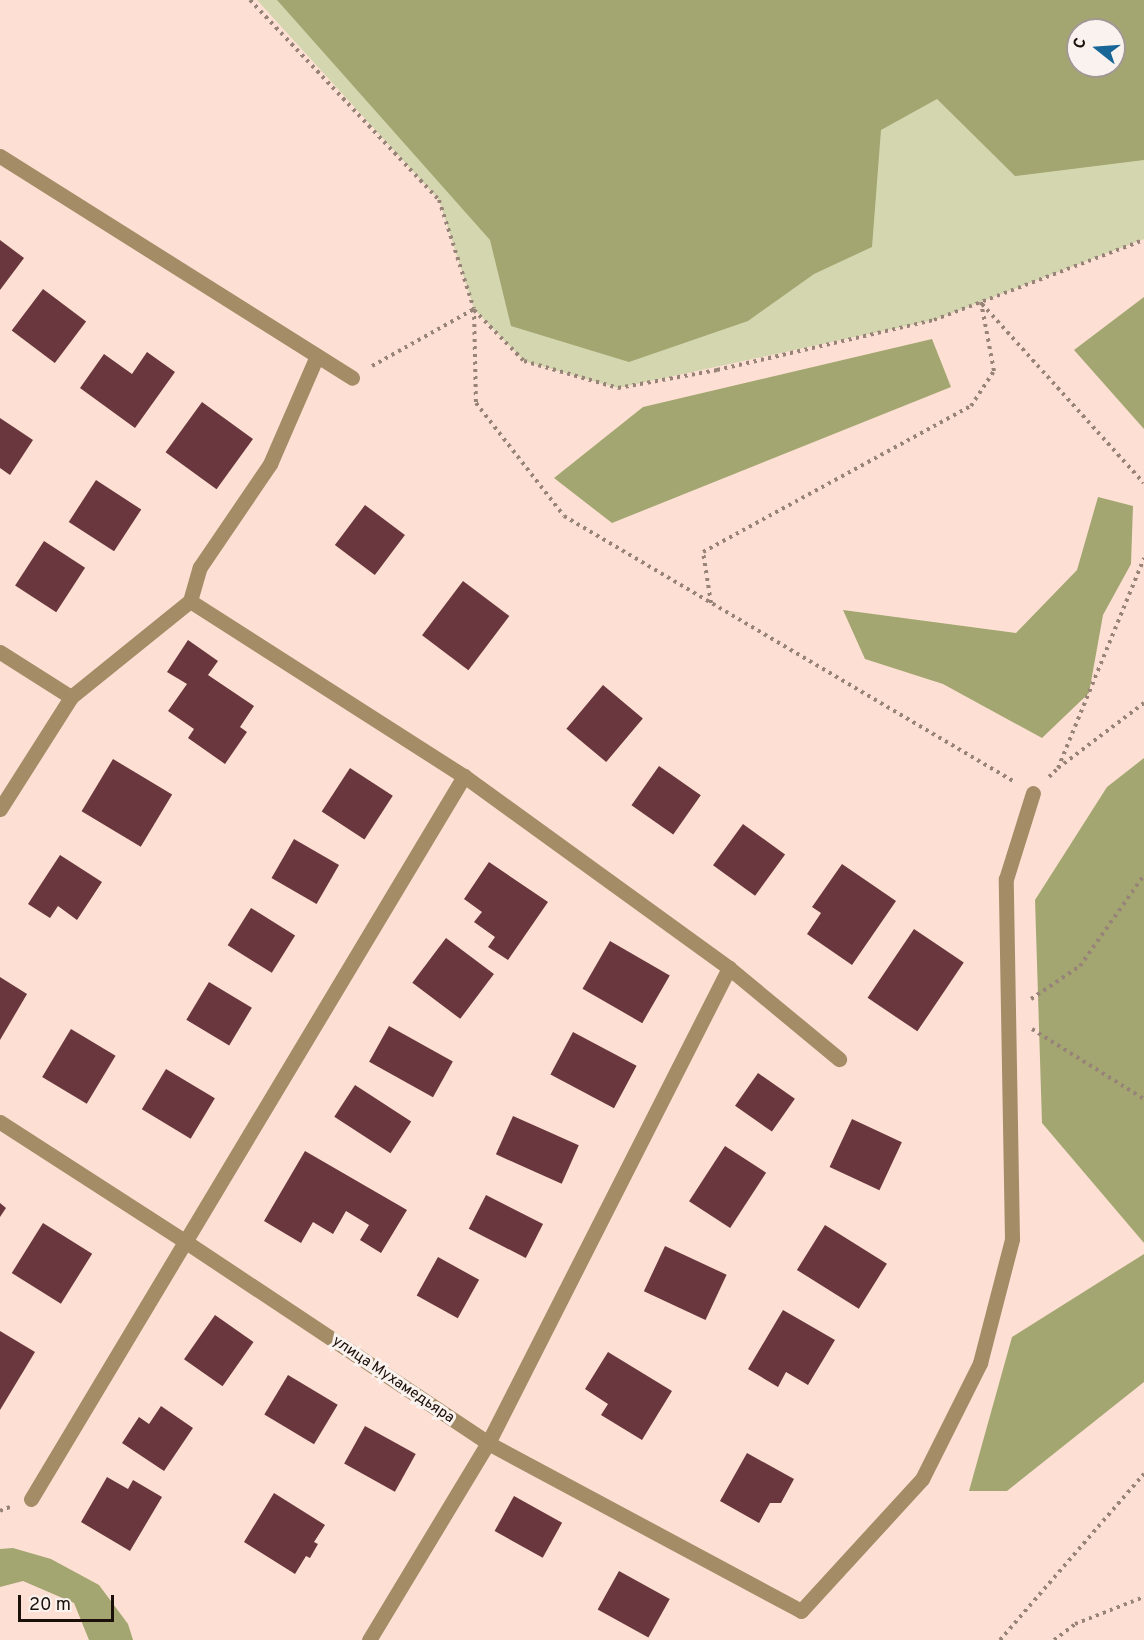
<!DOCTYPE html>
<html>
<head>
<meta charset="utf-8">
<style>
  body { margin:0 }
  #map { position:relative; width:1144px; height:1640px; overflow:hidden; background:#fde0d3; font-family:Overpass,sans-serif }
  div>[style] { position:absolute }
  .green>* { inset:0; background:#d4d6af }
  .forest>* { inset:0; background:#a3a671 }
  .building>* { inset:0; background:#69373d; transform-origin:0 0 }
  .path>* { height:4px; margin-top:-2px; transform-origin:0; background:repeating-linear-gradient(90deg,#988379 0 3px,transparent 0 7.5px) }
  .minor>* { height:15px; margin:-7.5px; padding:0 7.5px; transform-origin:7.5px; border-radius:7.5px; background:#a48c67 }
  span { translate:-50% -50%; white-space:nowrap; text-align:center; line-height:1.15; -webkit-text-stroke:6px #faf2ef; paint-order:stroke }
  .street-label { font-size:15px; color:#1c100a }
  .north { position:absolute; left:1066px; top:18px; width:60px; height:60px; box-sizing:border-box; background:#faf2ef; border:2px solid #a19893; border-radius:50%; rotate:287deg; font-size:16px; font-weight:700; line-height:24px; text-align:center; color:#1c100a }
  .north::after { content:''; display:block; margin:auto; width:21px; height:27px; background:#186698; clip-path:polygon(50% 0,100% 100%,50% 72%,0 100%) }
  .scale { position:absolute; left:18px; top:1595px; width:96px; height:27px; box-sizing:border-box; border:3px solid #1c100a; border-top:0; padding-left:8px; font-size:18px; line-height:21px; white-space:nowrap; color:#1c100a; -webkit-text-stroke:4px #faf2ef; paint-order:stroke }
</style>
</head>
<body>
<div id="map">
  <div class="green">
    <div style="clip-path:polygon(evenodd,257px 0,1144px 0,1144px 239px,934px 320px,618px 388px,524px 361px,474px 309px,439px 200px,257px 0,1078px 30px,1114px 30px,1114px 66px,1078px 66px,1078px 30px)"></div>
  </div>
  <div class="forest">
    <div style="clip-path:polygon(evenodd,277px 0,1144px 0,1144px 160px,1015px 176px,937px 99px,881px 130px,872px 247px,814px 274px,748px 321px,629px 362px,511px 326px,490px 240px,277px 0,1078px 30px,1114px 30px,1114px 66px,1078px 66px,1078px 30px)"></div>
    <div style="clip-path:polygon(1144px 297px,1144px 429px,1074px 350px)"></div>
    <div style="clip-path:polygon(932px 339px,951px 387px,612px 523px,554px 478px,643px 407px)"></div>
    <div style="clip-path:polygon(1098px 497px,1133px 506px,1131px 564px,1103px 615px,1089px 693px,1042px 738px,943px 684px,865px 659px,843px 610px,1016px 633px,1077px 570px)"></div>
    <div style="clip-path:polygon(1144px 758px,1144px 1243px,1042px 1123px,1035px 900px,1107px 787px)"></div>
    <div style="clip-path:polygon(1144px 1254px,1144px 1382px,1007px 1491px,969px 1491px,1012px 1337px)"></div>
    <div style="clip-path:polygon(13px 1548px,51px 1559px,99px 1585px,128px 1624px,133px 1640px,89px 1640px,74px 1603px,23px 1581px,0 1587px,0 1549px)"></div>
  </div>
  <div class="building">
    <div style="clip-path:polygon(0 240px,24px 258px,0 290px)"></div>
    <div style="left:43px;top:289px;width:54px;height:52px;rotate:37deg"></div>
    <div style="clip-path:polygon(147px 352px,175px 372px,135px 428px,80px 388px,104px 354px,132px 374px)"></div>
    <div style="left:202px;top:402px;width:63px;height:62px;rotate:36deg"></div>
    <div style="clip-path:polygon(0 418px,33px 440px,10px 475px,0 468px)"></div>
    <div style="left:96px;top:480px;width:54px;height:50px;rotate:33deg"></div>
    <div style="left:365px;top:505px;width:50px;height:50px;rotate:37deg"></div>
    <div style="left:44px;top:541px;width:49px;height:53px;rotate:33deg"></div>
    <div style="left:463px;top:581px;width:58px;height:68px;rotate:37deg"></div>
    <div style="clip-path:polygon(188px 640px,218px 661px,208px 675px,254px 706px,240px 727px,247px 732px,225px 764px,188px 738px,194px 729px,168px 711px,187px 684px,167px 672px)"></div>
    <div style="left:603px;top:685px;width:52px;height:57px;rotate:40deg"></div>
    <div style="left:113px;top:759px;width:69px;height:61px;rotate:31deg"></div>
    <div style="left:659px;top:766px;width:51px;height:48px;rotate:35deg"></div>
    <div style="left:350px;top:768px;width:51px;height:52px;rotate:33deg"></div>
    <div style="left:743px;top:824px;width:52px;height:51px;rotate:36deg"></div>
    <div style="left:294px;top:839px;width:52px;height:45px;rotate:30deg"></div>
    <div style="clip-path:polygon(60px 855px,102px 882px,77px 920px,58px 906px,50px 918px,28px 904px)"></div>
    <div style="clip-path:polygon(489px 862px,548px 902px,508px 960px,488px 947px,495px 937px,474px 922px,482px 912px,464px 899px)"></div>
    <div style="clip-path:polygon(842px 864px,896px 901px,852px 965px,807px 934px,821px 913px,812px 907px)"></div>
    <div style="left:251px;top:908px;width:52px;height:44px;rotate:32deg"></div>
    <div style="left:914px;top:929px;width:60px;height:83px;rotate:34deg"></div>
    <div style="left:446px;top:938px;width:60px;height:56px;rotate:37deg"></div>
    <div style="left:610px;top:941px;width:69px;height:55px;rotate:30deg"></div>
    <div style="clip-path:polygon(0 977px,27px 994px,0 1040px)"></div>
    <div style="left:209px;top:982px;width:50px;height:44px;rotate:31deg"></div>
    <div style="left:389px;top:1026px;width:73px;height:41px;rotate:29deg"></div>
    <div style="left:71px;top:1029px;width:52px;height:56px;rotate:31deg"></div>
    <div style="left:573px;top:1032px;width:72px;height:48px;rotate:28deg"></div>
    <div style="left:166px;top:1069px;width:57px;height:47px;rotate:31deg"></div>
    <div style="left:758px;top:1073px;width:45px;height:40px;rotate:35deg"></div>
    <div style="left:355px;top:1085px;width:67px;height:38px;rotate:33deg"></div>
    <div style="left:513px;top:1116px;width:72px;height:42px;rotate:24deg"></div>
    <div style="left:852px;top:1119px;width:55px;height:53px;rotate:25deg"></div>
    <div style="left:725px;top:1146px;width:49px;height:66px;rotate:33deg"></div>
    <div style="clip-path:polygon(305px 1151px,407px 1210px,381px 1253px,360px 1240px,369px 1225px,346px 1211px,333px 1234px,313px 1222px,301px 1243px,264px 1221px)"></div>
    <div style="left:486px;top:1195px;width:64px;height:38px;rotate:27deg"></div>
    <div style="clip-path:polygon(0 1203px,6px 1208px,0 1217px)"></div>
    <div style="left:43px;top:1223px;width:58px;height:59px;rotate:32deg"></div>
    <div style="left:825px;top:1225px;width:73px;height:53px;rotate:32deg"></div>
    <div style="left:665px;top:1246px;width:68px;height:50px;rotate:25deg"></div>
    <div style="left:438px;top:1257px;width:47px;height:44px;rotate:29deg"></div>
    <div style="clip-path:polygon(783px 1310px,835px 1340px,808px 1385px,786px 1372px,778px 1387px,748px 1369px)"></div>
    <div style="left:215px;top:1315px;width:47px;height:54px;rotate:35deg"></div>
    <div style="clip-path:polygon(0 1331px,35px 1352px,0 1410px)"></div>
    <div style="clip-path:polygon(608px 1352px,672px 1391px,642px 1440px,601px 1415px,608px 1404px,585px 1389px)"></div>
    <div style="left:288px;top:1375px;width:58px;height:46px;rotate:31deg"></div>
    <div style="clip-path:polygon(161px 1406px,193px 1428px,164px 1471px,122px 1443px,139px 1417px,149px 1424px)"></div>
    <div style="left:365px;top:1426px;width:58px;height:43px;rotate:29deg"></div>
    <div style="clip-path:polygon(747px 1453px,794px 1479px,781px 1503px,770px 1503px,759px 1523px,720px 1501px)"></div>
    <div style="clip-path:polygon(107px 1477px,128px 1489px,133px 1480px,162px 1497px,130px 1551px,81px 1522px)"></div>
    <div style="clip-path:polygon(274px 1493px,325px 1525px,314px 1542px,318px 1544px,310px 1558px,306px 1556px,295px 1574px,244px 1542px)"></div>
    <div style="left:514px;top:1496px;width:55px;height:40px;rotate:29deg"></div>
    <div style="left:619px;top:1571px;width:58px;height:44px;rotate:29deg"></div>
  </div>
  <div class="path">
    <div style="left:250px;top:0;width:275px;rotate:46.6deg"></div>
    <div style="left:439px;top:200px;width:114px;rotate:72.2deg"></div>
    <div style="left:474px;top:309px;width:94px;rotate:88.8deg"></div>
    <div style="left:476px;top:403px;width:143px;rotate:52.1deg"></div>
    <div style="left:564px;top:516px;width:521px;rotate:30.55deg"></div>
    <div style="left:982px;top:304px;width:241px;rotate:47.9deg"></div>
    <div style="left:474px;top:310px;width:71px;rotate:45.6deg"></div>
    <div style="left:524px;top:361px;width:98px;rotate:16deg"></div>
    <div style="left:618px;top:388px;width:101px;rotate:-10.3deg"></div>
    <div style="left:717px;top:370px;width:223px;rotate:-13deg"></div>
    <div style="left:934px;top:320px;width:225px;rotate:-20.9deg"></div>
    <div style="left:372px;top:366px;width:117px;rotate:-29.2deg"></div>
    <div style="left:711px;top:603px;width:52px;rotate:-98.9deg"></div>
    <div style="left:703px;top:552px;width:305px;rotate:-28.6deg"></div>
    <div style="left:971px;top:406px;width:42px;rotate:-56.7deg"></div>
    <div style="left:994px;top:371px;width:70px;rotate:-100.7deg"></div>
    <div style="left:1058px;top:768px;width:108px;rotate:-37.1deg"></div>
    <div style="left:1049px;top:777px;width:13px;rotate:-45deg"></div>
    <div style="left:1058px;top:768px;width:227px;rotate:-67.7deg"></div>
    <div style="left:1031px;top:999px;width:59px;rotate:-34deg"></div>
    <div style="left:1080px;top:966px;width:111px;rotate:-54.9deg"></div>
    <div style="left:1032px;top:1029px;width:132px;rotate:32deg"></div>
    <div style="left:0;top:1511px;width:11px;rotate:-22deg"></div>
    <div style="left:1000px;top:1640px;width:220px;rotate:-49.1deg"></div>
    <div style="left:1054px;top:1640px;width:26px;rotate:-37deg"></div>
    <div style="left:1075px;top:1624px;width:74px;rotate:-21.4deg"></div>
  </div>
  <div class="minor">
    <div style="left:0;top:156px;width:416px;rotate:32.2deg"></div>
    <div style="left:190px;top:601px;width:325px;rotate:32.6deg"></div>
    <div style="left:464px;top:776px;width:327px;rotate:35.9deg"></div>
    <div style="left:729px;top:968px;width:143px;rotate:39.6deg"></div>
    <div style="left:0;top:652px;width:84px;rotate:32.4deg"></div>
    <div style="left:0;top:809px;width:133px;rotate:-57.6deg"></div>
    <div style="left:71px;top:697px;width:153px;rotate:-38.9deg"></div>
    <div style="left:190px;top:601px;width:35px;rotate:-74deg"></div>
    <div style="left:200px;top:567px;width:125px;rotate:-55.8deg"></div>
    <div style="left:270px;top:464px;width:118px;rotate:-66.5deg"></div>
    <div style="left:0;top:1122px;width:221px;rotate:32.8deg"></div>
    <div style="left:186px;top:1242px;width:363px;rotate:33.6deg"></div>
    <div style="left:488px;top:1443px;width:355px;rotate:28.2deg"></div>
    <div style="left:801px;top:1611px;width:179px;rotate:-47.5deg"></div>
    <div style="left:922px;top:1479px;width:130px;rotate:-63.4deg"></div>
    <div style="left:980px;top:1363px;width:128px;rotate:-75.5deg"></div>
    <div style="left:1012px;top:1239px;width:360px;rotate:-91deg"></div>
    <div style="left:1006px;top:879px;width:90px;rotate:-72.6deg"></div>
    <div style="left:31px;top:1499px;width:843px;rotate:-59.08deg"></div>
    <div style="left:369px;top:1640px;width:230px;rotate:-58.9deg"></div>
    <div style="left:488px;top:1443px;width:533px;rotate:-63.1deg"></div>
  </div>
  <div class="street-label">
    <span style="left:393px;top:1380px;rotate:34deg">улица Мухамедьяра</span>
  </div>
  <div class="north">С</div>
  <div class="scale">20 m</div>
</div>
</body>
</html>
